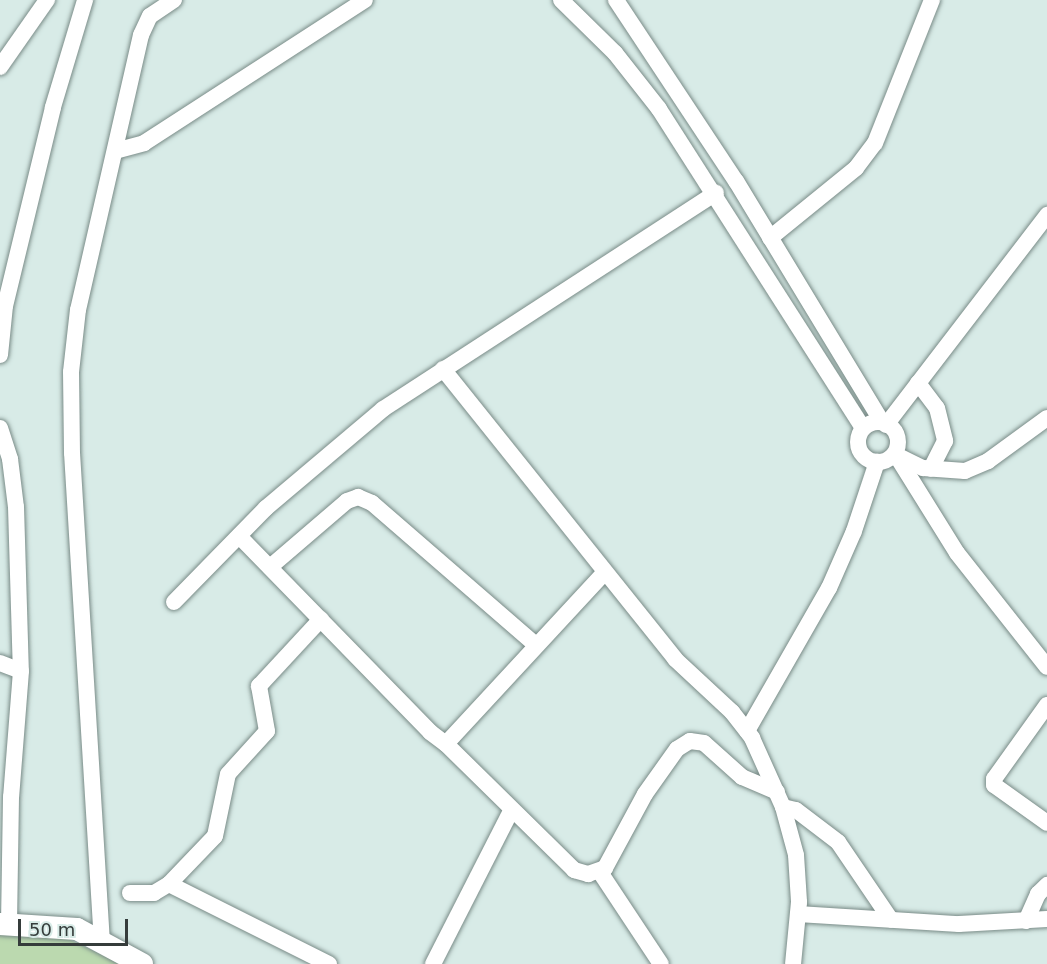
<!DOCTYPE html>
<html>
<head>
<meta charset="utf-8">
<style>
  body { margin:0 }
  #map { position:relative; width:1047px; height:964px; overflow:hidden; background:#d8ebe7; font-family:"DejaVu Sans",sans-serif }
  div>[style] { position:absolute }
  .green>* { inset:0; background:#bbd9af }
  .roads { filter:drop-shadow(0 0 2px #798b87) drop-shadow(0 0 2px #798b87) }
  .street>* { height:16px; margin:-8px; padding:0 8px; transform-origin:8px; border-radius:8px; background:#fff }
  .street>.ring { margin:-8px; padding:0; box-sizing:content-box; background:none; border:16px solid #fff; border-radius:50% }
  .secondary>* { height:22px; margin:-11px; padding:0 11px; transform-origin:11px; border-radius:11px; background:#fff }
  span { translate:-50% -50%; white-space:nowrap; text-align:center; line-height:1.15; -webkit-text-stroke:6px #d8ebe7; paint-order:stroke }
  .scale { position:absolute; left:18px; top:919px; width:110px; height:27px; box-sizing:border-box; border:3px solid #353c3b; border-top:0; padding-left:8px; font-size:18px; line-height:21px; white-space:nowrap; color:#353c3b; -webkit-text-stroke:4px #d8ebe7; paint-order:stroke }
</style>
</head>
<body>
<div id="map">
  <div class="green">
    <div style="clip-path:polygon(42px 927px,122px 964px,0 964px,0 929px)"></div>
  </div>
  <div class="roads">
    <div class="street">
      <div style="left:561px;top:0;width:76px;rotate:44.5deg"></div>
      <div style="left:615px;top:53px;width:71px;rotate:51.8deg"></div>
      <div style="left:659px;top:109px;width:377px;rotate:57.4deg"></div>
      <div style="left:616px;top:0;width:217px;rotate:56.5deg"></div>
      <div style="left:736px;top:181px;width:282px;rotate:58.8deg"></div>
      <div style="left:0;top:67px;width:82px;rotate:-55deg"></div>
      <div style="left:115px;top:151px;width:30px;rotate:-15deg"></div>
      <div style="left:144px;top:143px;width:263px;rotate:-32.9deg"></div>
      <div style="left:770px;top:238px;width:111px;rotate:-39.1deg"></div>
      <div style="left:856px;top:168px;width:31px;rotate:-53deg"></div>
      <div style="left:875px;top:143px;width:154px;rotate:-68.3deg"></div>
      <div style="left:0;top:355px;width:49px;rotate:-84.2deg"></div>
      <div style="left:5px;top:306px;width:205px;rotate:-76.4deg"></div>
      <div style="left:53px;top:107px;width:112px;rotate:-73.3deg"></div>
      <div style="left:443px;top:369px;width:371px;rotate:51.3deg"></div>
      <div style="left:675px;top:659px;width:78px;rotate:42.9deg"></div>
      <div style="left:732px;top:712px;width:33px;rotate:52deg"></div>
      <div style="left:752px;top:738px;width:76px;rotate:65.8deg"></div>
      <div style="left:783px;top:807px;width:50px;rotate:74.8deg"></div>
      <div style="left:796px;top:855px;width:47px;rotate:86.3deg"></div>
      <div style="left:799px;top:902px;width:62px;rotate:95.5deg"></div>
      <div style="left:918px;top:383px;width:31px;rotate:53deg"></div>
      <div style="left:937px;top:408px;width:34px;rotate:76deg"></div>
      <div style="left:945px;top:441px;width:31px;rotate:117deg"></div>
      <div class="ring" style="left:858px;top:422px;width:24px;height:24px"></div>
      <div style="left:886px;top:425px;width:265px;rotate:-52.5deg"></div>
      <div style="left:0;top:428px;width:33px;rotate:72deg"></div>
      <div style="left:10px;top:459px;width:48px;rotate:82.9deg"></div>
      <div style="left:16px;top:507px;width:164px;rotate:88.3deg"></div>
      <div style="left:21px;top:671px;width:126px;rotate:94.5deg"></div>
      <div style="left:11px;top:797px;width:128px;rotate:90.9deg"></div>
      <div style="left:896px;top:455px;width:115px;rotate:58.1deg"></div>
      <div style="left:957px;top:553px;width:145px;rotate:51.7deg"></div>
      <div style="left:896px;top:455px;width:30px;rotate:26deg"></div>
      <div style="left:923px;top:468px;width:42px;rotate:4.1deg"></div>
      <div style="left:965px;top:471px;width:25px;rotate:-23deg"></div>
      <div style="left:988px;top:461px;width:73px;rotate:-36.1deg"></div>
      <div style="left:239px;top:536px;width:274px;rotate:45.7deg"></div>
      <div style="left:430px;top:732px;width:20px;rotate:37deg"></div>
      <div style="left:270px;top:567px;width:101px;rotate:-40.6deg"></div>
      <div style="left:347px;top:501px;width:12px;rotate:-20deg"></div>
      <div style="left:358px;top:497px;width:15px;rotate:23deg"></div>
      <div style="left:372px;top:503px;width:216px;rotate:40.9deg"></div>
      <div style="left:605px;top:572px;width:234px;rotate:132.8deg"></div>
      <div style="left:446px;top:744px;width:180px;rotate:44.5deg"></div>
      <div style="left:574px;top:870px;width:15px;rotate:16deg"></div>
      <div style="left:588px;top:874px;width:18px;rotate:-19deg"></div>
      <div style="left:605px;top:868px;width:84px;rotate:-61.6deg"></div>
      <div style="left:645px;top:794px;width:55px;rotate:-54.6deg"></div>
      <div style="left:677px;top:749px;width:15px;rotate:-32deg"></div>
      <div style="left:690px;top:741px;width:14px;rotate:8deg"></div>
      <div style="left:704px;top:743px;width:51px;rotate:41.8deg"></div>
      <div style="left:742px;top:777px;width:38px;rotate:23deg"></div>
      <div style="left:174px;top:602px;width:132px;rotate:-45.6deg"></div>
      <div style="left:266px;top:508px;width:153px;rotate:-40.2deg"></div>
      <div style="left:383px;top:409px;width:397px;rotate:-33deg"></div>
      <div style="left:0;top:663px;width:22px;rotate:21deg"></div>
      <div style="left:1047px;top:705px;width:91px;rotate:125.6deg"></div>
      <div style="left:994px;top:779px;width:6px;rotate:90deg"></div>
      <div style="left:994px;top:785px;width:65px;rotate:35.6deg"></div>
      <div style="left:747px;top:731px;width:165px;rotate:-60.2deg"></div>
      <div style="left:829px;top:588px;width:62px;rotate:-66.3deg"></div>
      <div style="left:854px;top:531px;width:73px;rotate:-71.6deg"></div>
      <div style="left:783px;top:807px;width:13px;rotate:13deg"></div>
      <div style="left:796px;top:810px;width:53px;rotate:37.3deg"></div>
      <div style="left:838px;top:842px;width:94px;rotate:55.8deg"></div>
      <div style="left:600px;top:872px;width:110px;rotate:56.5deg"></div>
      <div style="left:169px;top:884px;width:179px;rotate:26.6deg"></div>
      <div style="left:130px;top:893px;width:24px"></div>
      <div style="left:154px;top:893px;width:17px;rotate:-31deg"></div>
      <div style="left:169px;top:884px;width:66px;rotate:-46.2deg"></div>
      <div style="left:215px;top:836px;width:63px;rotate:-78.2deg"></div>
      <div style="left:228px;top:774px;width:58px;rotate:-47.8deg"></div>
      <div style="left:267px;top:731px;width:46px;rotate:-100.1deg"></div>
      <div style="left:259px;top:686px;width:91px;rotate:-47.2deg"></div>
      <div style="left:798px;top:914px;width:161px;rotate:3.6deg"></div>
      <div style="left:959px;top:924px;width:88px;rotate:-3.3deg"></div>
      <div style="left:1026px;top:921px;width:30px;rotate:-66deg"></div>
      <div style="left:1038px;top:894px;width:13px;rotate:-45deg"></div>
      <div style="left:102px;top:943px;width:491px;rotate:-93.5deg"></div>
      <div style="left:72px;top:453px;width:81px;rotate:-90.7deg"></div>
      <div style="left:71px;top:372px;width:62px;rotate:-83.6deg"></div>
      <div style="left:78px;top:310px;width:282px;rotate:-77.1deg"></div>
      <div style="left:141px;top:35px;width:21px;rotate:-65deg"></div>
      <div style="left:150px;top:16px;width:29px;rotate:-34deg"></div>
      <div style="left:433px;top:964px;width:172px;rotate:-63deg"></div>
    </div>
    <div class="secondary">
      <div style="left:0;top:924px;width:77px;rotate:3.7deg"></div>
      <div style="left:77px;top:929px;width:74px;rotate:28.3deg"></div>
    </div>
  </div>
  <div class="scale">50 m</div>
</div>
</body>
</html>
